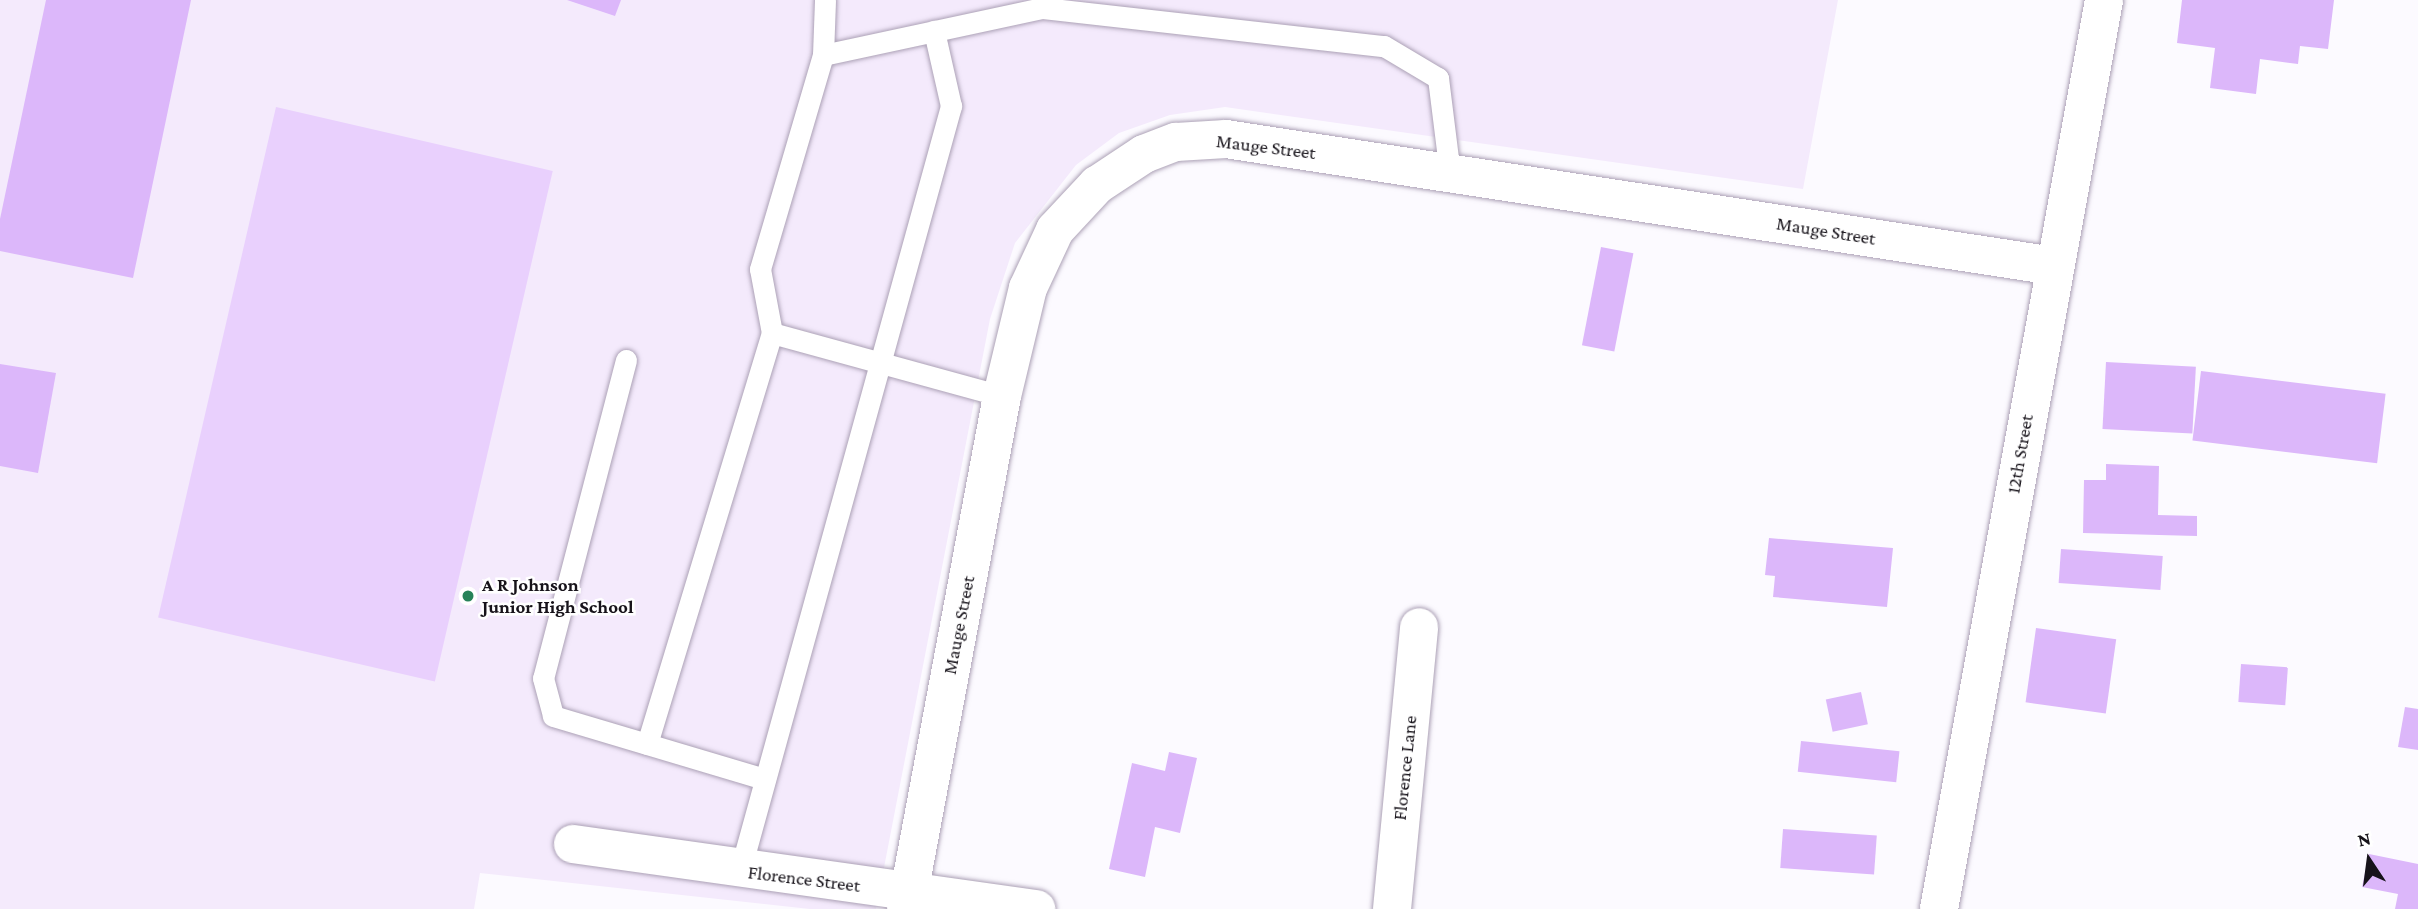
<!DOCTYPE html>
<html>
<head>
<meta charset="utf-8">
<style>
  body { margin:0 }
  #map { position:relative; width:2418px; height:909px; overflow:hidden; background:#fcfaff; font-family:"Crimson Pro",serif }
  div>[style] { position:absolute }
  .built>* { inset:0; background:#f4eafc }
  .green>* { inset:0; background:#e9d0fd; transform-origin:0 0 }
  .building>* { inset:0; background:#dcb7fa; transform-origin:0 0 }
  .roads { filter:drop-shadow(0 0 2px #aca1b6) drop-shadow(0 0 2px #aca1b6) }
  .lane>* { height:21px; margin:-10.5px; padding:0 10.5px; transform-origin:10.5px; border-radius:10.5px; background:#fff }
  .street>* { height:38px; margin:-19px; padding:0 19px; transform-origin:19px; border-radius:19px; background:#fff }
  .secondary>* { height:38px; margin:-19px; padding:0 19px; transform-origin:19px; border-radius:19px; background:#fff }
  .dots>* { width:19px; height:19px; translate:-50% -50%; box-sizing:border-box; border:4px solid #fff; border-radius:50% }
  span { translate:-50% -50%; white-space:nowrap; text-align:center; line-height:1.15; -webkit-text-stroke:5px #fff; paint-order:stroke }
  .street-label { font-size:19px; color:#17131a }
  .poi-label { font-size:19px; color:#17131a; font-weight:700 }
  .left { translate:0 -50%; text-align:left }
  .north { position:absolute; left:2334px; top:825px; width:70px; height:70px; -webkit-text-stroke:5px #fff; paint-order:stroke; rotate:347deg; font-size:19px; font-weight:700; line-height:28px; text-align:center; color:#17131a }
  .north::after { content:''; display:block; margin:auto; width:24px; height:32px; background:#17131a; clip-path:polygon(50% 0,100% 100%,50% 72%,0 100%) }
</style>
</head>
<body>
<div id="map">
  <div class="built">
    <div style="clip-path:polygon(0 0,1838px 0,1803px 189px,1225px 107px,1170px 115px,1119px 133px,1076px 165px,1015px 243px,990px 319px,876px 909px,810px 909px,480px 873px,474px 909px,0 909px)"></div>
  </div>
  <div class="green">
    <div style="left:276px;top:107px;width:284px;height:524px;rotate:13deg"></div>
  </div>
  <div class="building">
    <div style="clip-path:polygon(46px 0,191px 0,133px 278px,0 251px,0 219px)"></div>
    <div style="clip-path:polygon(567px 0,621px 0,615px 16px)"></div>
    <div style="clip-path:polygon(2182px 0,2334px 0,2328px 49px,2300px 46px,2298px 64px,2260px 59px,2256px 94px,2210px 88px,2215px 48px,2177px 43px)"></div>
    <div style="left:1601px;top:247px;width:33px;height:100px;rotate:11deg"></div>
    <div style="left:2106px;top:362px;width:90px;height:67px;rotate:3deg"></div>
    <div style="clip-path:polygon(0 364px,56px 373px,38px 473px,0 466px)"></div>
    <div style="left:2201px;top:371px;width:186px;height:70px;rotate:7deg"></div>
    <div style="clip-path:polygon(2106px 464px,2159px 466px,2158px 515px,2197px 516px,2197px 536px,2083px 533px,2084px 480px,2106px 480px)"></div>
    <div style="clip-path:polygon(1769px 538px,1893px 548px,1887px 607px,1773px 597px,1775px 576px,1765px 575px)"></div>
    <div style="left:2061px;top:549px;width:102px;height:34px;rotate:4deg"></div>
    <div style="left:2036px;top:628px;width:81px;height:75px;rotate:8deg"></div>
    <div style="left:2241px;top:664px;width:47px;height:38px;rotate:4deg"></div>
    <div style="left:1861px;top:692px;width:33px;height:36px;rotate:78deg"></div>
    <div style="clip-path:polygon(2405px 707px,2418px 709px,2418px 750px,2398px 747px)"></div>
    <div style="left:1801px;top:741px;width:99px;height:31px;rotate:6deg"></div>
    <div style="clip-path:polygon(1169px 752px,1197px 758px,1180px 833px,1155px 827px,1145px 877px,1109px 869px,1132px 763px,1165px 771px)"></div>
    <div style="left:1783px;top:829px;width:94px;height:39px;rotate:4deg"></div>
    <div style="clip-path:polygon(2369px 854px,2418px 864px,2418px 909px,2395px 909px,2398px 894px,2362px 887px)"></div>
  </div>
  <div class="roads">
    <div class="lane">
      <div style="left:823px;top:55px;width:55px;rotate:-87.9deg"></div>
      <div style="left:626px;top:360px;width:329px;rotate:104.6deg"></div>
      <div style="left:543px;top:678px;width:39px;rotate:75deg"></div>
      <div style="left:553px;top:716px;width:221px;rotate:16.6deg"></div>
      <div style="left:1002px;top:396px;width:238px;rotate:-164.7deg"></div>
      <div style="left:772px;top:333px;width:65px;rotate:-100.6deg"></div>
      <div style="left:760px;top:269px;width:223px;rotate:-73.6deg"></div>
      <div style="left:823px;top:55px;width:225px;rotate:-12.1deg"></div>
      <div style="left:1043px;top:8px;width:343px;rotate:6.4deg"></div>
      <div style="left:1384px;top:46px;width:63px;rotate:30.7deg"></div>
      <div style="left:1438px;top:78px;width:97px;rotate:82.9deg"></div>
      <div style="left:647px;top:744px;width:430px;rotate:-73.1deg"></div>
      <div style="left:740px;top:871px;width:794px;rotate:-74.58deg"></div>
      <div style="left:951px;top:106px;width:77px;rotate:-102.8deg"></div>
    </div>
    <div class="street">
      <div style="left:573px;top:844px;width:468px;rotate:8deg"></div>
      <div style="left:906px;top:909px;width:522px;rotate:-79.4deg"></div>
      <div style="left:1002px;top:396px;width:111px;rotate:-76.5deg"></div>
      <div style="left:1028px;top:288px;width:64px;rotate:-65deg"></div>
      <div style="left:1055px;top:230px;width:62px;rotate:-47deg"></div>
      <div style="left:1097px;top:185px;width:56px;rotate:-33.4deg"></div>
      <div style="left:1144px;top:154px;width:34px;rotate:-21deg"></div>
      <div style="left:1176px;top:142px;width:50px;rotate:-3.4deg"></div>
      <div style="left:1226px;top:139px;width:838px;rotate:8.72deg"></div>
      <div style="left:1392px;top:909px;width:283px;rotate:-84.5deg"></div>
    </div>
    <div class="secondary">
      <div style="left:1939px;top:909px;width:924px;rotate:-79.71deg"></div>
    </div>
  </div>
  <div class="dots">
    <div style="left:468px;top:596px;background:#268258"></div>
  </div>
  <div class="street-label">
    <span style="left:1266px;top:147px;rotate:7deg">Mauge Street</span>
    <span style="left:1826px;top:231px;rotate:9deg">Mauge Street</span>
    <span style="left:2020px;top:454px;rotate:-80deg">12th Street</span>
    <span style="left:959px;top:625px;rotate:-79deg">Mauge Street</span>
    <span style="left:1405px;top:768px;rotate:-84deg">Florence Lane</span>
    <span style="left:804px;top:879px;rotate:7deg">Florence Street</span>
  </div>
  <div class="poi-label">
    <span class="left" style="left:482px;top:596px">A R Johnson<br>Junior High School</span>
  </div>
  <div class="north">N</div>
</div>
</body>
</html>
